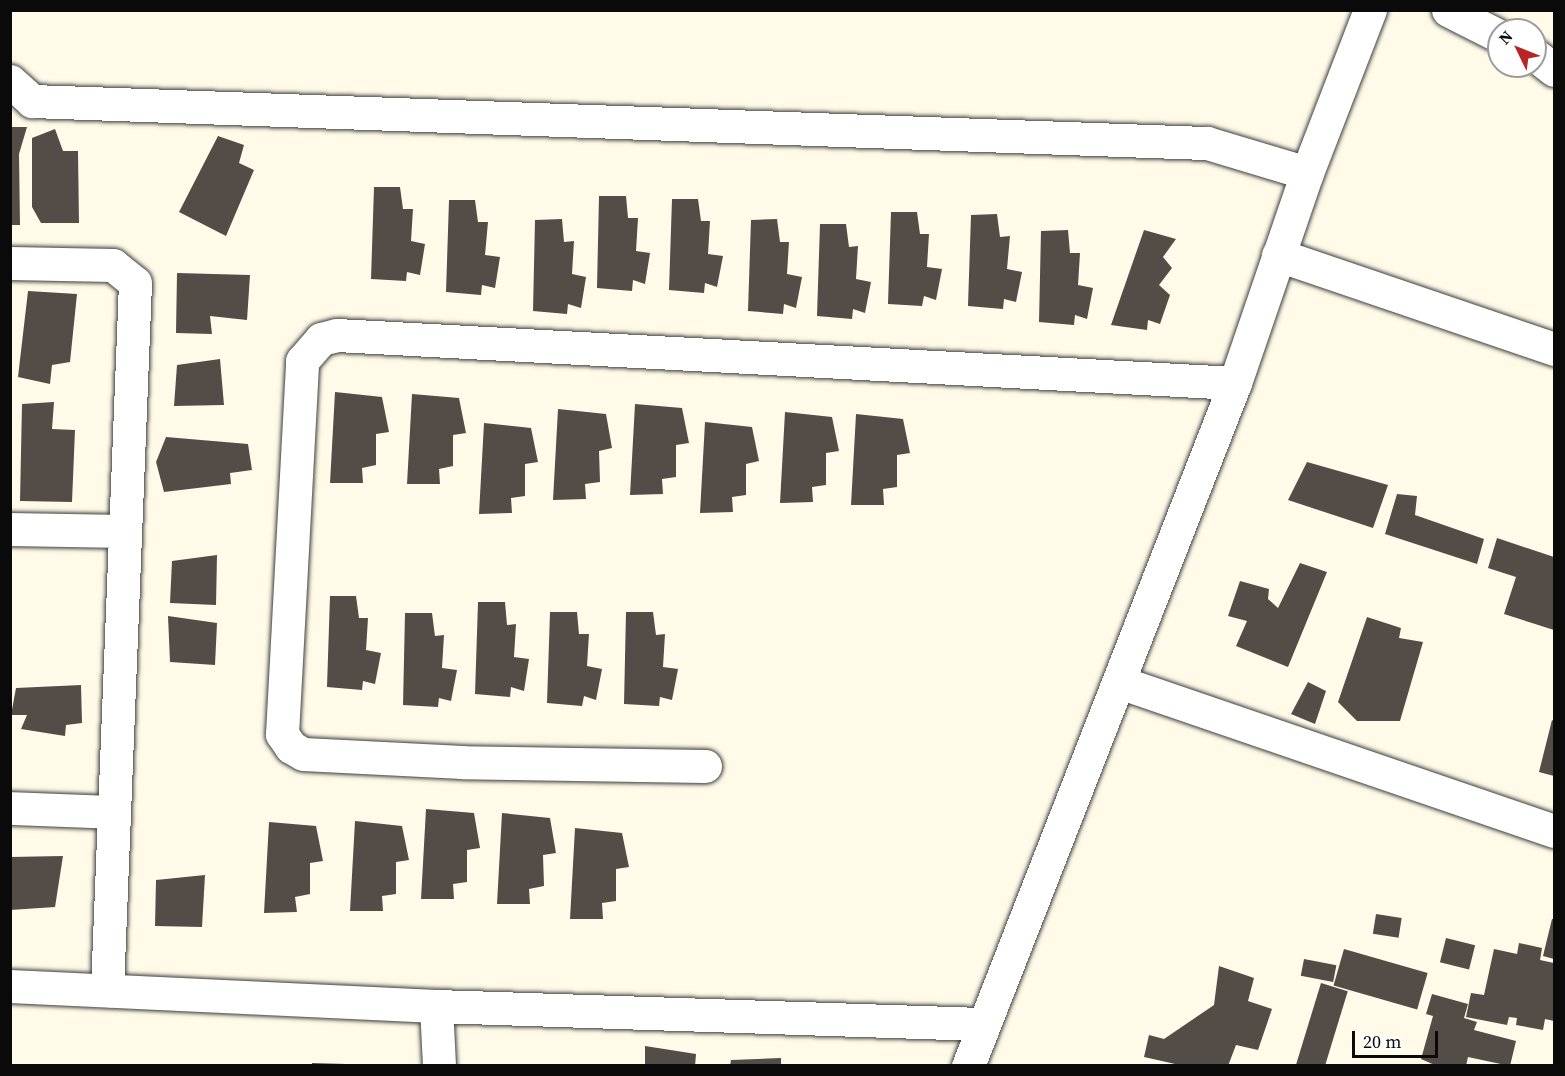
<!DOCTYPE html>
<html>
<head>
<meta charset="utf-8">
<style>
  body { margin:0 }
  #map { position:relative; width:1565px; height:1076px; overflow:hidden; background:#fffbe8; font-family:"Source Serif 4",serif }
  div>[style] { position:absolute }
  .building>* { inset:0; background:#534c47; transform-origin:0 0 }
  .roads { filter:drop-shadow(0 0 2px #3d3d3d) drop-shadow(0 0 2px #3d3d3d) }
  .minor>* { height:33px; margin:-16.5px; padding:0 16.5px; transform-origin:16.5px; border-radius:16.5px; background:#fff }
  span { translate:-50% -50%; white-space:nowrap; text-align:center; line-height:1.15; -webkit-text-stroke:6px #fff; paint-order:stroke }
  .frame { position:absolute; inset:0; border:12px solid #0a0a0a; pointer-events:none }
  .north { position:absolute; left:1487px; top:18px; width:60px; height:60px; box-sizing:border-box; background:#fff; border:2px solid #9d9d9d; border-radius:50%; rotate:313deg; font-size:16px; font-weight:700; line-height:24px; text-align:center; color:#0a0a0a }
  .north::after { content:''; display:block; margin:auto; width:21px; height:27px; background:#b82525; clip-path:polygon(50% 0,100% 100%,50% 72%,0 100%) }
  .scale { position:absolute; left:1352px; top:1031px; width:86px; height:27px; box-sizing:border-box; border:3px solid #0a0a0a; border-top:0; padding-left:8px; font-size:18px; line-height:21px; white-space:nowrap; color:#0a0a0a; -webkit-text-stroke:4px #fff; paint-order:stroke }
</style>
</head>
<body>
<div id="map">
  <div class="building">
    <div style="clip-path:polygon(10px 127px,27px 127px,19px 154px,20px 225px,10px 225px)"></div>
    <div style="clip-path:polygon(55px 129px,63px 151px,78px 151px,79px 223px,41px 223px,32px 207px,32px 138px)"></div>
    <div style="clip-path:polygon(218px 136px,244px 145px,239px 163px,254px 170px,226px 236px,179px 212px)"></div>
    <div style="clip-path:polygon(374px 187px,400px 187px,403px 209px,413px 209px,411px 241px,425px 244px,420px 275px,407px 272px,406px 281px,371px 279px)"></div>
    <div style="clip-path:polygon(599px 196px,626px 196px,628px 218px,638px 218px,636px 251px,650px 253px,645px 284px,633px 280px,632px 291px,597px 288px)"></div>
    <div style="clip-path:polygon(672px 199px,698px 199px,701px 221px,710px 221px,708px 254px,723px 256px,717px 287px,705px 283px,704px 293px,669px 290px)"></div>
    <div style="clip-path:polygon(449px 200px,475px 200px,478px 222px,488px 222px,485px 255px,500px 257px,495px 288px,482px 285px,481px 295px,446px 292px)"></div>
    <div style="clip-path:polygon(891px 212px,917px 212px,920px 234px,929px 234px,927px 267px,942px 269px,936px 300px,924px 296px,922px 306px,888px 304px)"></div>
    <div style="clip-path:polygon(997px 214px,1000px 237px,1010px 236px,1007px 269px,1022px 272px,1016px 302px,1004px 299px,1003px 309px,968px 306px,971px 215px)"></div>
    <div style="clip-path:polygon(562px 219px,564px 242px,574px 241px,572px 274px,586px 277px,581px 308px,568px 304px,567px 314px,533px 311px,535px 220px)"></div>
    <div style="clip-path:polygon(777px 219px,780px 242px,789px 242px,787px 274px,802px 277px,796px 308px,784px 304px,783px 314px,748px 311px,751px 220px)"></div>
    <div style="clip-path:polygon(820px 224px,846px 224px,849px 247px,858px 246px,856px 279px,871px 282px,865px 313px,853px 309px,852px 319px,817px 316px)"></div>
    <div style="clip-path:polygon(1068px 230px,1070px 253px,1080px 253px,1078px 285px,1093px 288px,1087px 319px,1075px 315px,1074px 325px,1039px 322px,1041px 231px)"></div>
    <div style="clip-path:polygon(1144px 230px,1176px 239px,1163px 257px,1172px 268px,1159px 285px,1170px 295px,1160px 324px,1148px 320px,1147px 330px,1111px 325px)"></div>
    <div style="clip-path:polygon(177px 273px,250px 275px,247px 320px,210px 316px,212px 334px,176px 333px)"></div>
    <div style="clip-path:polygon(28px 291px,77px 294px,70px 362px,52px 365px,50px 384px,18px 377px)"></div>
    <div style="clip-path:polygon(220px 359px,224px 405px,174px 406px,177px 365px)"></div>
    <div style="clip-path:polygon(335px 392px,382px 397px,389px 432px,376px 434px,376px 465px,362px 468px,363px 483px,330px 483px)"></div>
    <div style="clip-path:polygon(412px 394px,459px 398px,466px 433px,453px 435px,453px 466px,439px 469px,440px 484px,407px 484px)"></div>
    <div style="clip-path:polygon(54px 402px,52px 429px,75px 430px,72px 502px,20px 501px,22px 404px)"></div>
    <div style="clip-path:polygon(635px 404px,682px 408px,689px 443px,676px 445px,676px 477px,662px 479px,663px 494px,630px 495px)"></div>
    <div style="clip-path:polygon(558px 409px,606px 414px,612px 448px,599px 451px,600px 482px,585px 484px,586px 499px,553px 500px)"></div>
    <div style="clip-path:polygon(785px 412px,832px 417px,839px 451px,826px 453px,826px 485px,812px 487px,813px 502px,780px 503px)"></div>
    <div style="clip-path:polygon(856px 414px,903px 419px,910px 453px,897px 455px,897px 487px,883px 489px,884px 505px,851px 505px)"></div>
    <div style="clip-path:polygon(705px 422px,752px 427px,759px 461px,746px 464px,746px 495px,732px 497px,733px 512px,700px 513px)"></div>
    <div style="clip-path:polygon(484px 423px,531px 428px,538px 462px,525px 464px,525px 496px,511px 498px,512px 513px,479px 514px)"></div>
    <div style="clip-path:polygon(166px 437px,248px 444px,252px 470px,230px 473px,231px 484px,164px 492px,156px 462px)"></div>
    <div style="clip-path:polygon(1307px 462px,1388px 485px,1373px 528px,1288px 500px)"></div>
    <div style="clip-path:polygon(1397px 494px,1417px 496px,1415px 515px,1484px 539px,1477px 564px,1385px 534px)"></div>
    <div style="clip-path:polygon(1497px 538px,1554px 557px,1554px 630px,1504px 614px,1516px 577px,1488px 568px)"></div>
    <div style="clip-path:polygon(217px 555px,216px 605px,170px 603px,172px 561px)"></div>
    <div style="clip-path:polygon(1300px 563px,1327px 572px,1288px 667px,1236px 646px,1247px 621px,1228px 616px,1240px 581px,1269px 589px,1268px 599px,1278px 608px)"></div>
    <div style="clip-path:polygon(330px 596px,356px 596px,359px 618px,368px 618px,366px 650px,381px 653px,375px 684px,363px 681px,362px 690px,327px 687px)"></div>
    <div style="clip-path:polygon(478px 602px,505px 602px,507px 625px,516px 624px,514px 657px,529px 659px,524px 691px,511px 687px,510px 697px,475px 694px)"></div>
    <div style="clip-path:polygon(550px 612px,577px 612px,579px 634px,589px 634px,587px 666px,602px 669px,596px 700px,584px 696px,582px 706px,547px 703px)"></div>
    <div style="clip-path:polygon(626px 612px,653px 612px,656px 635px,665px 634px,663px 667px,678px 669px,672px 700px,660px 697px,659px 706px,624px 704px)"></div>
    <div style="clip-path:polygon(405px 613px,432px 613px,435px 636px,444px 635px,442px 668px,457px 670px,451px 701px,439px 698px,438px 707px,403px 705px)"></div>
    <div style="clip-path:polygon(168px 616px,217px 623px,215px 665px,170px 662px)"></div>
    <div style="clip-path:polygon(1367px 617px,1401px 628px,1399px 638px,1423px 642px,1400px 721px,1357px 721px,1338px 702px)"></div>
    <div style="clip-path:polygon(1308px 682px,1326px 691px,1315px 724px,1291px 714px)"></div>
    <div style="clip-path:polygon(81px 685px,82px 723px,66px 725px,65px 736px,21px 729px,27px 715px,11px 715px,16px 688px)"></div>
    <div style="clip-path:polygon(1552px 720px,1554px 721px,1554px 776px,1539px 772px)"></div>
    <div style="clip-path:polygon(426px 809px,474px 813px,480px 848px,467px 850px,467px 882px,453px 884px,454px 899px,421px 899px)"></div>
    <div style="clip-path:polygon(502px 813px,550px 818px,556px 853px,543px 855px,544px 886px,529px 889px,530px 904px,497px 904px)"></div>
    <div style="clip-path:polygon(355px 821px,402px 826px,409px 860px,396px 862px,396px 894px,382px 896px,383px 911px,350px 911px)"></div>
    <div style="clip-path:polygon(269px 822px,316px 826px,323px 861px,310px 863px,310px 894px,295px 897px,297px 912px,264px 913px)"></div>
    <div style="clip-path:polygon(575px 828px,622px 833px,629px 867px,616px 869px,616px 901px,602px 903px,603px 919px,570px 919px)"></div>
    <div style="clip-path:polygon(63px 856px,55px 907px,10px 910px,10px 857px)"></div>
    <div style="clip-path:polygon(205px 875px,202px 927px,155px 926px,156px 880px)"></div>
    <div style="left:1376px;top:914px;width:26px;height:20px;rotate:9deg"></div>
    <div style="clip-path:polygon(1552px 919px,1554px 919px,1554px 959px,1543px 956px)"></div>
    <div style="left:1446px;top:938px;width:30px;height:25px;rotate:14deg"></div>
    <div style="clip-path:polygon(1519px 943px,1542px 948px,1540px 960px,1554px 963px,1554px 1021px,1545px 1019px,1543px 1030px,1516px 1025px,1517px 1018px,1509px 1017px,1507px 1025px,1466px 1017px,1471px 993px,1484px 995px,1494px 949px,1517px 954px)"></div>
    <div style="left:1344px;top:949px;width:87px;height:38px;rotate:16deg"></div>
    <div style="left:1304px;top:959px;width:33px;height:17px;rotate:11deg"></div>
    <div style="clip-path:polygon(1219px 966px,1254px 978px,1248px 1001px,1272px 1009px,1258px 1050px,1236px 1045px,1228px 1066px,1184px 1066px,1144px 1057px,1149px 1035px,1164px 1039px,1214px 1005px)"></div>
    <div style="left:1321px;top:983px;width:28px;height:87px;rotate:17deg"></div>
    <div style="clip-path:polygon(1432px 994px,1468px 1004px,1464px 1018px,1477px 1022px,1474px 1030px,1516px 1041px,1510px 1066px,1468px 1057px,1466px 1066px,1437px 1066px,1421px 1059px,1433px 1016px,1426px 1014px)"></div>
    <div style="clip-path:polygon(645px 1046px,696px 1054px,695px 1066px,645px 1066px)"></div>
    <div style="clip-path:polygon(781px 1058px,781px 1066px,730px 1066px,731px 1060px)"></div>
    <div style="clip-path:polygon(312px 1063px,346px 1064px,346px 1066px,312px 1066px)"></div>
  </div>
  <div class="roads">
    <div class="minor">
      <div style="left:1448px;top:10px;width:57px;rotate:27deg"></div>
      <div style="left:1535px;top:55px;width:24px;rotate:38deg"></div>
      <div style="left:10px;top:81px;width:30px;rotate:42deg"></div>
      <div style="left:32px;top:101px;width:1176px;rotate:2.05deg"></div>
      <div style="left:1207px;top:143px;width:104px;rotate:16.7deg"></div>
      <div style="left:1278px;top:255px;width:292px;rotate:18.8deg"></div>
      <div style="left:10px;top:263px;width:103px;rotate:1.1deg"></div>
      <div style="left:113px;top:265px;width:28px;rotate:39deg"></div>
      <div style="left:135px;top:283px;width:708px;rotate:92.27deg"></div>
      <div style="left:10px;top:529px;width:114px;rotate:1deg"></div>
      <div style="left:1119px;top:682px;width:460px;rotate:18.9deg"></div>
      <div style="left:705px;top:766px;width:243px;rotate:-179.1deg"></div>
      <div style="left:462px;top:762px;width:159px;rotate:-177.1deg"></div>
      <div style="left:303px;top:754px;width:14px;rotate:-150deg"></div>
      <div style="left:291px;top:747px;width:16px;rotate:-125deg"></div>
      <div style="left:282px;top:734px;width:374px;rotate:-86.9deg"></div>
      <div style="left:302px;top:361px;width:29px;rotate:-49deg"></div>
      <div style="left:321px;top:339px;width:16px;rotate:-14deg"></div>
      <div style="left:337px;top:335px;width:899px;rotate:3.06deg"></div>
      <div style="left:10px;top:808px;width:104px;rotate:2.2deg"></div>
      <div style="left:10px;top:986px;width:426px;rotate:2.7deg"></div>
      <div style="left:436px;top:1006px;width:546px;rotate:1.89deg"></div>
      <div style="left:436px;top:1006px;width:60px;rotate:87.1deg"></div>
      <div style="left:968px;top:1066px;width:733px;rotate:-68.65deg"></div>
      <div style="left:1235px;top:383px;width:222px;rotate:-71.1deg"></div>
      <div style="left:1307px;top:173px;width:175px;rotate:-68.9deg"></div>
    </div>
  </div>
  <div class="frame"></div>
  <div class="north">N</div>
  <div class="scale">20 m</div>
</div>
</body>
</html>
